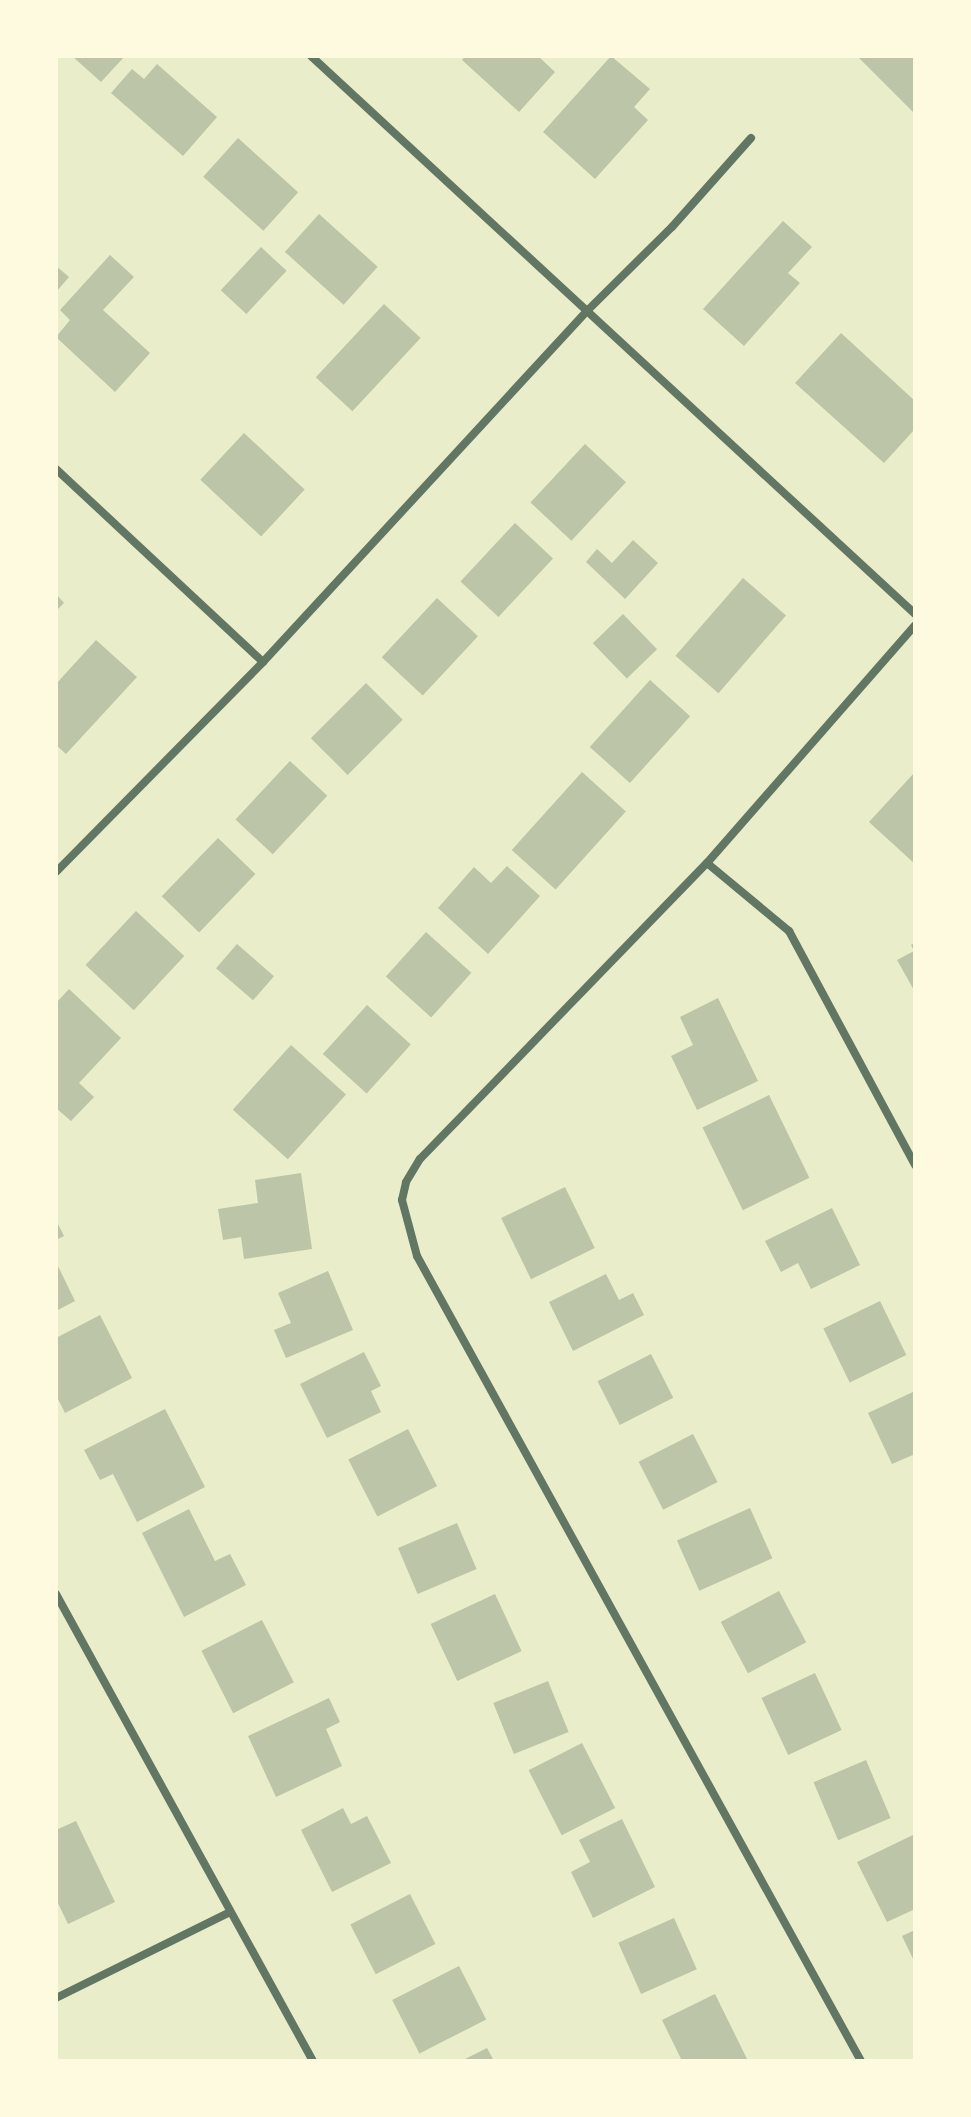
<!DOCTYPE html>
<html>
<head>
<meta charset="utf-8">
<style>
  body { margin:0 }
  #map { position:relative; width:971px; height:2117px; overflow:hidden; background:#e9edc9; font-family:"Sofia Sans Condensed",sans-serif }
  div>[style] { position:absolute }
  .building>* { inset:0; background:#bcc5a7; transform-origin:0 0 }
  .minor>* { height:8px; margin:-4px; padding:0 4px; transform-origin:4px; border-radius:4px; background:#617663 }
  span { translate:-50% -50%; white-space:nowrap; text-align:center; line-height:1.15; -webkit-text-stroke:8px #fefae0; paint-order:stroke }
  .frame { position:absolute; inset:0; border:58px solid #fefae0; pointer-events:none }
</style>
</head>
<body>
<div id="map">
  <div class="building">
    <div style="clip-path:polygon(72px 56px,125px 56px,101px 82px)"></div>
    <div style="clip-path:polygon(465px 56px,538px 56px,555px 72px,519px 112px,462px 60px)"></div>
    <div style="clip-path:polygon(611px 56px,650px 89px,634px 107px,648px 120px,595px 179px,543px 132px)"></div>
    <div style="clip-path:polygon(857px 56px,915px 56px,915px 114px)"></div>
    <div style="clip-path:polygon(157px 64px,217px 117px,183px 156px,111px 93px,132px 69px,144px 79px)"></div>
    <div style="left:238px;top:138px;width:81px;height:52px;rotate:42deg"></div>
    <div style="left:319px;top:214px;width:79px;height:51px;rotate:42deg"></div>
    <div style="clip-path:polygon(783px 221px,812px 247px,788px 273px,800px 283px,744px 346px,703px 309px)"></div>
    <div style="left:261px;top:247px;width:35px;height:59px;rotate:43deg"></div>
    <div style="clip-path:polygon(110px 255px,134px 277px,103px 310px,150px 353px,115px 392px,56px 337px,70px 320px,60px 310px)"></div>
    <div style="clip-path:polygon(56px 266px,69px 277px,56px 292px)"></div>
    <div style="left:384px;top:304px;width:50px;height:100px;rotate:43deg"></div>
    <div style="clip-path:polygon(841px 333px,915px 401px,915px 429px,884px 463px,795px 383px)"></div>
    <div style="left:244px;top:433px;width:83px;height:64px;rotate:43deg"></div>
    <div style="left:585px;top:444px;width:56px;height:80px;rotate:43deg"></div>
    <div style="left:515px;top:523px;width:52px;height:80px;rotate:43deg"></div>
    <div style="clip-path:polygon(633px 540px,658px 563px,625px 599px,586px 562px,597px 549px,612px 563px)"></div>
    <div style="left:743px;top:578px;width:57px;height:103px;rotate:41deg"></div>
    <div style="clip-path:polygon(56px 594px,64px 603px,56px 611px)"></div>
    <div style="left:437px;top:598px;width:56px;height:81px;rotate:43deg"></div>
    <div style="left:623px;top:614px;width:49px;height:42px;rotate:46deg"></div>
    <div style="clip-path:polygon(96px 640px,137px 677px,66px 754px,56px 745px,56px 684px)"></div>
    <div style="left:650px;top:680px;width:54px;height:90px;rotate:42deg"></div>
    <div style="left:366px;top:683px;width:52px;height:78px;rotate:45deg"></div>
    <div style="left:290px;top:761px;width:51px;height:80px;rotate:43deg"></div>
    <div style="left:582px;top:772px;width:59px;height:105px;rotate:42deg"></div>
    <div style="clip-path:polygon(915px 772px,915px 864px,869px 822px)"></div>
    <div style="left:218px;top:838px;width:52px;height:81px;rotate:44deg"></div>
    <div style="clip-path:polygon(507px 866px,540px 896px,488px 954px,438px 908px,474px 867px,491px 883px)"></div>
    <div style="left:136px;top:911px;width:66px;height:74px;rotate:43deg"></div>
    <div style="left:426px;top:932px;width:61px;height:60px;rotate:42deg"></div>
    <div style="clip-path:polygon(915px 942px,915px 992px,897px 960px,914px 951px,911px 945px)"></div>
    <div style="left:237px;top:944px;width:49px;height:32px;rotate:41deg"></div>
    <div style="clip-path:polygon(69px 989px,121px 1038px,79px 1083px,94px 1097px,71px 1121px,56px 1108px,56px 1003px)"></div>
    <div style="clip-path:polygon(718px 998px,758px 1081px,697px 1110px,671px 1056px,693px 1045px,680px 1017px)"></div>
    <div style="left:367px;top:1005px;width:59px;height:66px;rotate:42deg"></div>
    <div style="left:291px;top:1045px;width:74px;height:87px;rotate:42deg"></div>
    <div style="left:769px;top:1095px;width:92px;height:74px;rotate:64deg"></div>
    <div style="clip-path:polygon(301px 1173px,312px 1249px,244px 1259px,241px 1237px,223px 1240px,218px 1209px,258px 1203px,255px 1180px)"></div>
    <div style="left:565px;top:1187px;width:68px;height:71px;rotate:64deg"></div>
    <div style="clip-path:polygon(832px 1208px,860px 1265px,811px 1289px,798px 1263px,781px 1272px,765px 1241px)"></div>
    <div style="clip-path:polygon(56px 1220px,64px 1236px,56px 1240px)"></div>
    <div style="clip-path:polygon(56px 1262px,75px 1301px,56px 1311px)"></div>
    <div style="clip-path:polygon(328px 1271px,353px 1330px,286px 1358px,274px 1330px,291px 1323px,278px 1293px)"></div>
    <div style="clip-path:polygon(606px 1274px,619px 1300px,633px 1293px,644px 1315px,573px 1351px,549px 1302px)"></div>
    <div style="left:880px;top:1301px;width:60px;height:63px;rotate:64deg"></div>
    <div style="clip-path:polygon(100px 1315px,132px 1378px,65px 1413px,56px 1395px,56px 1338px)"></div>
    <div style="clip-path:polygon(364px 1352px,381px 1386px,371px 1391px,381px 1412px,327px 1438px,300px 1384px)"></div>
    <div style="left:651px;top:1354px;width:49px;height:60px;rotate:63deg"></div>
    <div style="clip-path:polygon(915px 1391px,915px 1454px,892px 1464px,868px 1413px)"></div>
    <div style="clip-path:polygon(165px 1409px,205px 1487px,137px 1522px,113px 1474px,100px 1480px,84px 1450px)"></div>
    <div style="left:408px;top:1429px;width:64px;height:67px;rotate:63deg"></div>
    <div style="left:693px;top:1434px;width:54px;height:61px;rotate:63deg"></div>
    <div style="left:750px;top:1508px;width:55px;height:80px;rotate:66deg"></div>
    <div style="clip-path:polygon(189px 1509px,215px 1561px,230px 1554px,246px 1585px,184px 1617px,142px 1533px)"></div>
    <div style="left:457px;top:1523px;width:50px;height:64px;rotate:67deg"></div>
    <div style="left:779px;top:1591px;width:58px;height:66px;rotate:62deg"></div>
    <div style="left:495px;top:1594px;width:63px;height:71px;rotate:65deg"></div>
    <div style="left:262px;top:1620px;width:70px;height:68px;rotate:63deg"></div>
    <div style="left:815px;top:1673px;width:63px;height:59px;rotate:65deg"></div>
    <div style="left:548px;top:1681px;width:55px;height:59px;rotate:68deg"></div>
    <div style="clip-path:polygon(329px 1698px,340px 1722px,326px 1729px,342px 1766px,276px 1797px,248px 1736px)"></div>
    <div style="left:582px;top:1743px;width:73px;height:60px;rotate:63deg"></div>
    <div style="left:866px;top:1760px;width:63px;height:57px;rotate:67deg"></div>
    <div style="clip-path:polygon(343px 1808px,351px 1824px,367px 1816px,391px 1863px,332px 1892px,301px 1830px)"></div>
    <div style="clip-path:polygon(622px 1819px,655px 1887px,593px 1918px,571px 1872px,590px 1862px,579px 1840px)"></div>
    <div style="clip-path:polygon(76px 1821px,115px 1902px,68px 1924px,56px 1899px,56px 1830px)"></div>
    <div style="clip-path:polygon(915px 1834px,915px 1909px,887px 1922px,857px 1862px)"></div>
    <div style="left:410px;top:1894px;width:56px;height:67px;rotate:63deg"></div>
    <div style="left:674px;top:1918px;width:56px;height:61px;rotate:66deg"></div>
    <div style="clip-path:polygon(915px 1930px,915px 1963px,902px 1936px)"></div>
    <div style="left:459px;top:1966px;width:60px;height:75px;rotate:63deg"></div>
    <div style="clip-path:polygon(715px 1994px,748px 2061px,682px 2061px,662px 2020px)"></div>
    <div style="clip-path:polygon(487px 2048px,494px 2061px,461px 2061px)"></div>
  </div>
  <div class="minor">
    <div style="left:311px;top:56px;width:822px;rotate:42.73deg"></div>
    <div style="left:56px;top:469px;width:283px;rotate:43deg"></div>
    <div style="left:707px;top:863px;width:107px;rotate:39.7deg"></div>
    <div style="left:789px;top:931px;width:266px;rotate:61.7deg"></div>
    <div style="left:56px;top:872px;width:295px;rotate:-45.4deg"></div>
    <div style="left:263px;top:662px;width:479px;rotate:-47.3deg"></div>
    <div style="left:588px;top:310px;width:118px;rotate:-44.7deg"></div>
    <div style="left:672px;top:227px;width:119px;rotate:-48.4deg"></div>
    <div style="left:56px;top:1594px;width:533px;rotate:61.18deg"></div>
    <div style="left:56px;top:1998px;width:194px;rotate:-26.3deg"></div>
    <div style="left:861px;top:2061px;width:919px;rotate:-118.88deg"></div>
    <div style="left:417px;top:1256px;width:58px;rotate:-105deg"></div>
    <div style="left:402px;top:1200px;width:18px;rotate:-77deg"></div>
    <div style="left:406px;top:1182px;width:27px;rotate:-59deg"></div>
    <div style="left:420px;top:1159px;width:412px;rotate:-45.9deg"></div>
    <div style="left:707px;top:863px;width:316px;rotate:-48.8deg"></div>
  </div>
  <div class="frame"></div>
</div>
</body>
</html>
